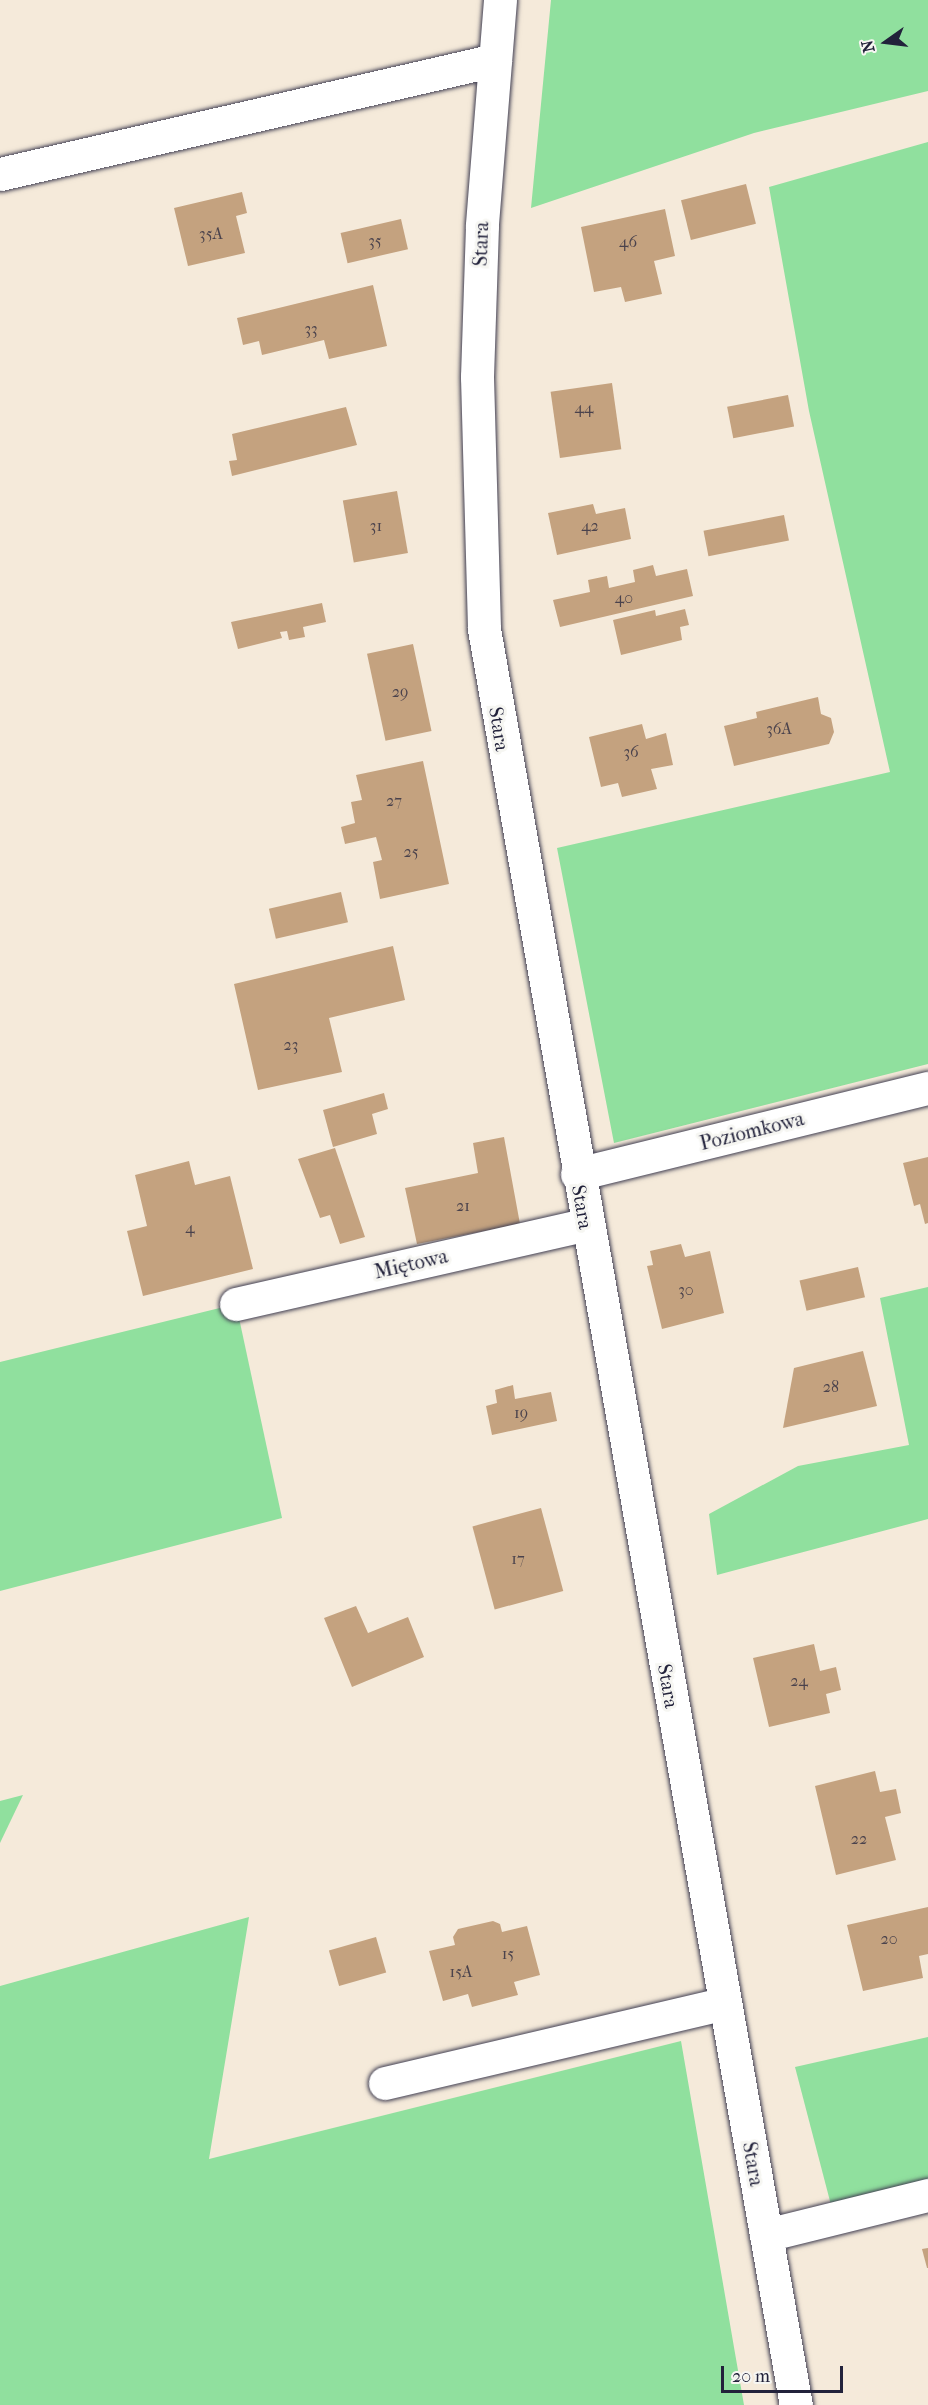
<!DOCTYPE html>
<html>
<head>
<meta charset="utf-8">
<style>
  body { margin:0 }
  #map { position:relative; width:928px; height:2405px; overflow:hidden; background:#f5eada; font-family:"IM FELL French Canon",serif }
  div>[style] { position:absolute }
  .green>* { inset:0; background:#90e09e }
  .building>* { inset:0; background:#c4a27f; transform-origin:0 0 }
  .roads { filter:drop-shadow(0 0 2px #424053) drop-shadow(0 0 2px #424053) }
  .minor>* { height:33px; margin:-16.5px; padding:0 16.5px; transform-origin:16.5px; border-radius:16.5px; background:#fff }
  span { translate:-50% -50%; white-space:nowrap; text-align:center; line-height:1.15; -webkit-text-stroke:6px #f6f6f2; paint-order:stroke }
  .number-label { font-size:16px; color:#4a424c }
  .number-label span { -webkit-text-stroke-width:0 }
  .street-label { font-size:20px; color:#22223b }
  .north { position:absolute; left:856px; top:12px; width:60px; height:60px; -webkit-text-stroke:4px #f6f6f2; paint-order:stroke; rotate:256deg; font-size:16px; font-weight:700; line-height:24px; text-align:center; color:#22223b }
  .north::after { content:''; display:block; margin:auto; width:21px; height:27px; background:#22223b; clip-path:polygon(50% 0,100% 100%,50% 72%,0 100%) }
  .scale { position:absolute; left:721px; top:2366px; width:122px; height:27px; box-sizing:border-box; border:3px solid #22223b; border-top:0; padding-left:8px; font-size:18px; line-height:21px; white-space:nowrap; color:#22223b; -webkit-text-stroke:4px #f6f6f2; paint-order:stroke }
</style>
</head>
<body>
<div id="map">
  <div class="green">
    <div style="clip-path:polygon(551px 0,928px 0,928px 91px,754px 133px,531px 208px)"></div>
    <div style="clip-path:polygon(928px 142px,928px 1064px,614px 1143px,557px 848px,890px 772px,809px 411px,769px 187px)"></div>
    <div style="clip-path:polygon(928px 1287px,928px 1519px,717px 1575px,709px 1514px,798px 1466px,909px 1445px,880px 1298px)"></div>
    <div style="clip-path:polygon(236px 1304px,282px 1518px,0 1591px,0 1362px)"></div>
    <div style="clip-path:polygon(23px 1795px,0 1843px,0 1801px)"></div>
    <div style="clip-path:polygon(249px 1917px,209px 2159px,681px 2041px,744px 2405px,0 2405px,0 1986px)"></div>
    <div style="clip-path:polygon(928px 2037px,928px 2181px,831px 2205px,795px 2067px)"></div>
  </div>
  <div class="building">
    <div style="left:746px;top:184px;width:41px;height:67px;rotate:76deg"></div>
    <div style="clip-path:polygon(242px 192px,247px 213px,236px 216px,245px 253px,188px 266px,174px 208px)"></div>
    <div style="clip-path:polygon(665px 209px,675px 256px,654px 261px,662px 294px,625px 302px,621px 287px,594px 292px,581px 227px)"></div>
    <div style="left:401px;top:219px;width:31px;height:62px;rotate:77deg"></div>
    <div style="clip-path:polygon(373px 285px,387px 346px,329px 359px,324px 340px,262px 355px,259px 341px,243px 345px,237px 318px)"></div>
    <div style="left:612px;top:383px;width:67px;height:62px;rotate:82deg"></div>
    <div style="left:788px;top:395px;width:32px;height:62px;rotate:79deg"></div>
    <div style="clip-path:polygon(346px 407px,357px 445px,232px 476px,229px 461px,237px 460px,232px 434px)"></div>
    <div style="left:397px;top:491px;width:63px;height:55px;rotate:80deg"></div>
    <div style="clip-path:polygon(593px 504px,596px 514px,625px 508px,631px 539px,557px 555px,548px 513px)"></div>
    <div style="left:784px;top:515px;width:26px;height:82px;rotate:79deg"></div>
    <div style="clip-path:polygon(653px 565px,656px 576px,687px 569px,693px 596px,560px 627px,553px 600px,590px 592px,588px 580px,607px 576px,609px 588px,635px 582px,633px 570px)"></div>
    <div style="clip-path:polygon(322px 603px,326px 622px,303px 627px,305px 637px,289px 640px,287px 631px,280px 632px,282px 638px,238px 649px,231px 622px)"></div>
    <div style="clip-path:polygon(685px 609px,689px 625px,680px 627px,682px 640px,621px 655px,613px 620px,655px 610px,656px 616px)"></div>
    <div style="left:413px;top:644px;width:89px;height:47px;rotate:78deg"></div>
    <div style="clip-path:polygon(818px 697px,821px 714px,831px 718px,834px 732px,829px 744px,734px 766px,724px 726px,757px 718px,756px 712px)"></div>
    <div style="clip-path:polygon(642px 724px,646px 739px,666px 733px,673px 765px,651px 769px,657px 789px,622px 797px,618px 783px,601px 787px,589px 737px)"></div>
    <div style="clip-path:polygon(423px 761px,449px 884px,380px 899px,373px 862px,382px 860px,376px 837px,345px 844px,341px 827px,355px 823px,351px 802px,362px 800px,356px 775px)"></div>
    <div style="left:341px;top:892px;width:31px;height:74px;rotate:77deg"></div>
    <div style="clip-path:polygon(393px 946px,405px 1000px,329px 1018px,342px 1072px,258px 1090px,234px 984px)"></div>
    <div style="clip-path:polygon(384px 1093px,388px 1109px,372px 1114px,377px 1134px,333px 1147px,323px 1110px)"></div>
    <div style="clip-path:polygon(504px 1137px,520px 1224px,417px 1244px,405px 1188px,478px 1173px,473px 1143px)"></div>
    <div style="clip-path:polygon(335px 1148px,365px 1237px,340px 1244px,330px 1215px,320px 1218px,298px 1159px)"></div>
    <div style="clip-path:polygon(928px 1157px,928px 1223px,925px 1224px,920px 1204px,914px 1206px,903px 1163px)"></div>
    <div style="clip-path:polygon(189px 1161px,195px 1185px,230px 1176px,253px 1269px,143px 1296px,127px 1231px,147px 1226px,135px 1175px)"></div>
    <div style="clip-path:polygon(681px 1244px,685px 1257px,710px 1251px,724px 1313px,662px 1329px,647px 1266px,653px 1265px,650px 1251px)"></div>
    <div style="left:858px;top:1267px;width:31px;height:60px;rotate:77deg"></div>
    <div style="clip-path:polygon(863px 1351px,877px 1406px,783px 1428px,794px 1368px)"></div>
    <div style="clip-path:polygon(513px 1385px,515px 1399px,551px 1392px,557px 1421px,492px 1435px,486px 1406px,497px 1403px,495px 1390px)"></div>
    <div style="left:541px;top:1508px;width:86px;height:71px;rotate:75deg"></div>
    <div style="clip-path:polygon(356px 1606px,368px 1633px,408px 1617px,424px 1657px,352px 1687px,324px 1618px)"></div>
    <div style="clip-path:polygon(814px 1644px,820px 1671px,836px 1667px,841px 1690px,826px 1694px,830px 1713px,769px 1727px,753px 1658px)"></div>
    <div style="clip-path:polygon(875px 1771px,880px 1792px,896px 1789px,901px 1813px,885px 1817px,896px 1860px,836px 1875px,815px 1786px)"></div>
    <div style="clip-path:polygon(928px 1907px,928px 1954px,919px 1956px,923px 1978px,863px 1991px,847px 1925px)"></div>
    <div style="clip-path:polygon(493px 1921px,500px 1924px,502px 1932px,527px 1926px,540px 1975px,514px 1982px,518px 1995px,472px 2007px,468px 1994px,443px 2001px,429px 1951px,455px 1945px,453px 1937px,458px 1929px)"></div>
    <div style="left:376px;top:1937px;width:37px;height:49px;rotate:74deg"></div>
    <div style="clip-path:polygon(928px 2248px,928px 2268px,927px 2268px,922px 2249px)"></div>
  </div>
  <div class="roads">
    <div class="minor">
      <div style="left:500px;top:0;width:227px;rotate:94.6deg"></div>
      <div style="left:482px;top:226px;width:151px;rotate:91.9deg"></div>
      <div style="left:477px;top:377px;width:252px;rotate:88.4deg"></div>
      <div style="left:484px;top:629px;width:1803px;rotate:80.04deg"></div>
      <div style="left:0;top:174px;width:508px;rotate:-12.97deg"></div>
      <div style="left:577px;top:1174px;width:361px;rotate:-13.8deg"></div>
      <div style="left:236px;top:1304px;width:358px;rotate:-12.8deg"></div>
      <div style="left:385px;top:2083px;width:349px;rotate:-13.2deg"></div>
      <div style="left:766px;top:2235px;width:167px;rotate:-13.9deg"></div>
    </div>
  </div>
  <div class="number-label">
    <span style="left:211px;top:234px">35A</span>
    <span style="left:375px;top:241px">35</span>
    <span style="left:628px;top:242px">46</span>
    <span style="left:311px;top:329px">33</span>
    <span style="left:584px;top:408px">44</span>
    <span style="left:376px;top:526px">31</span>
    <span style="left:590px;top:526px">42</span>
    <span style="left:624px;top:598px">40</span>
    <span style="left:400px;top:692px">29</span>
    <span style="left:779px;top:729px">36A</span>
    <span style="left:631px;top:752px">36</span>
    <span style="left:394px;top:801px">27</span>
    <span style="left:411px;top:852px">25</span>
    <span style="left:291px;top:1045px">23</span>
    <span style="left:463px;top:1206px">21</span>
    <span style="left:190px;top:1228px">4</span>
    <span style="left:686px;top:1290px">30</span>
    <span style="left:831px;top:1387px">28</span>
    <span style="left:521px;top:1413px">19</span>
    <span style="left:518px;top:1559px">17</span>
    <span style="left:799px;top:1681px">24</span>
    <span style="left:859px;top:1839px">22</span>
    <span style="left:889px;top:1939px">20</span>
    <span style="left:508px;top:1954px">15</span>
    <span style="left:461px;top:1972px">15A</span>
  </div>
  <div class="street-label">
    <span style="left:481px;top:244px;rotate:-88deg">Stara</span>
    <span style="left:499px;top:729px;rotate:81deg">Stara</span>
    <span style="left:752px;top:1131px;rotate:-14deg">Poziomkowa</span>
    <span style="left:582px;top:1207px;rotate:80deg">Stara</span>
    <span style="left:411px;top:1264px;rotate:-13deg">Miętowa</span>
    <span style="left:668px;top:1686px;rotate:80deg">Stara</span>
    <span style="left:753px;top:2164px;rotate:80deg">Stara</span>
  </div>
  <div class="north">N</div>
  <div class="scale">20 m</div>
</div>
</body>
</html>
